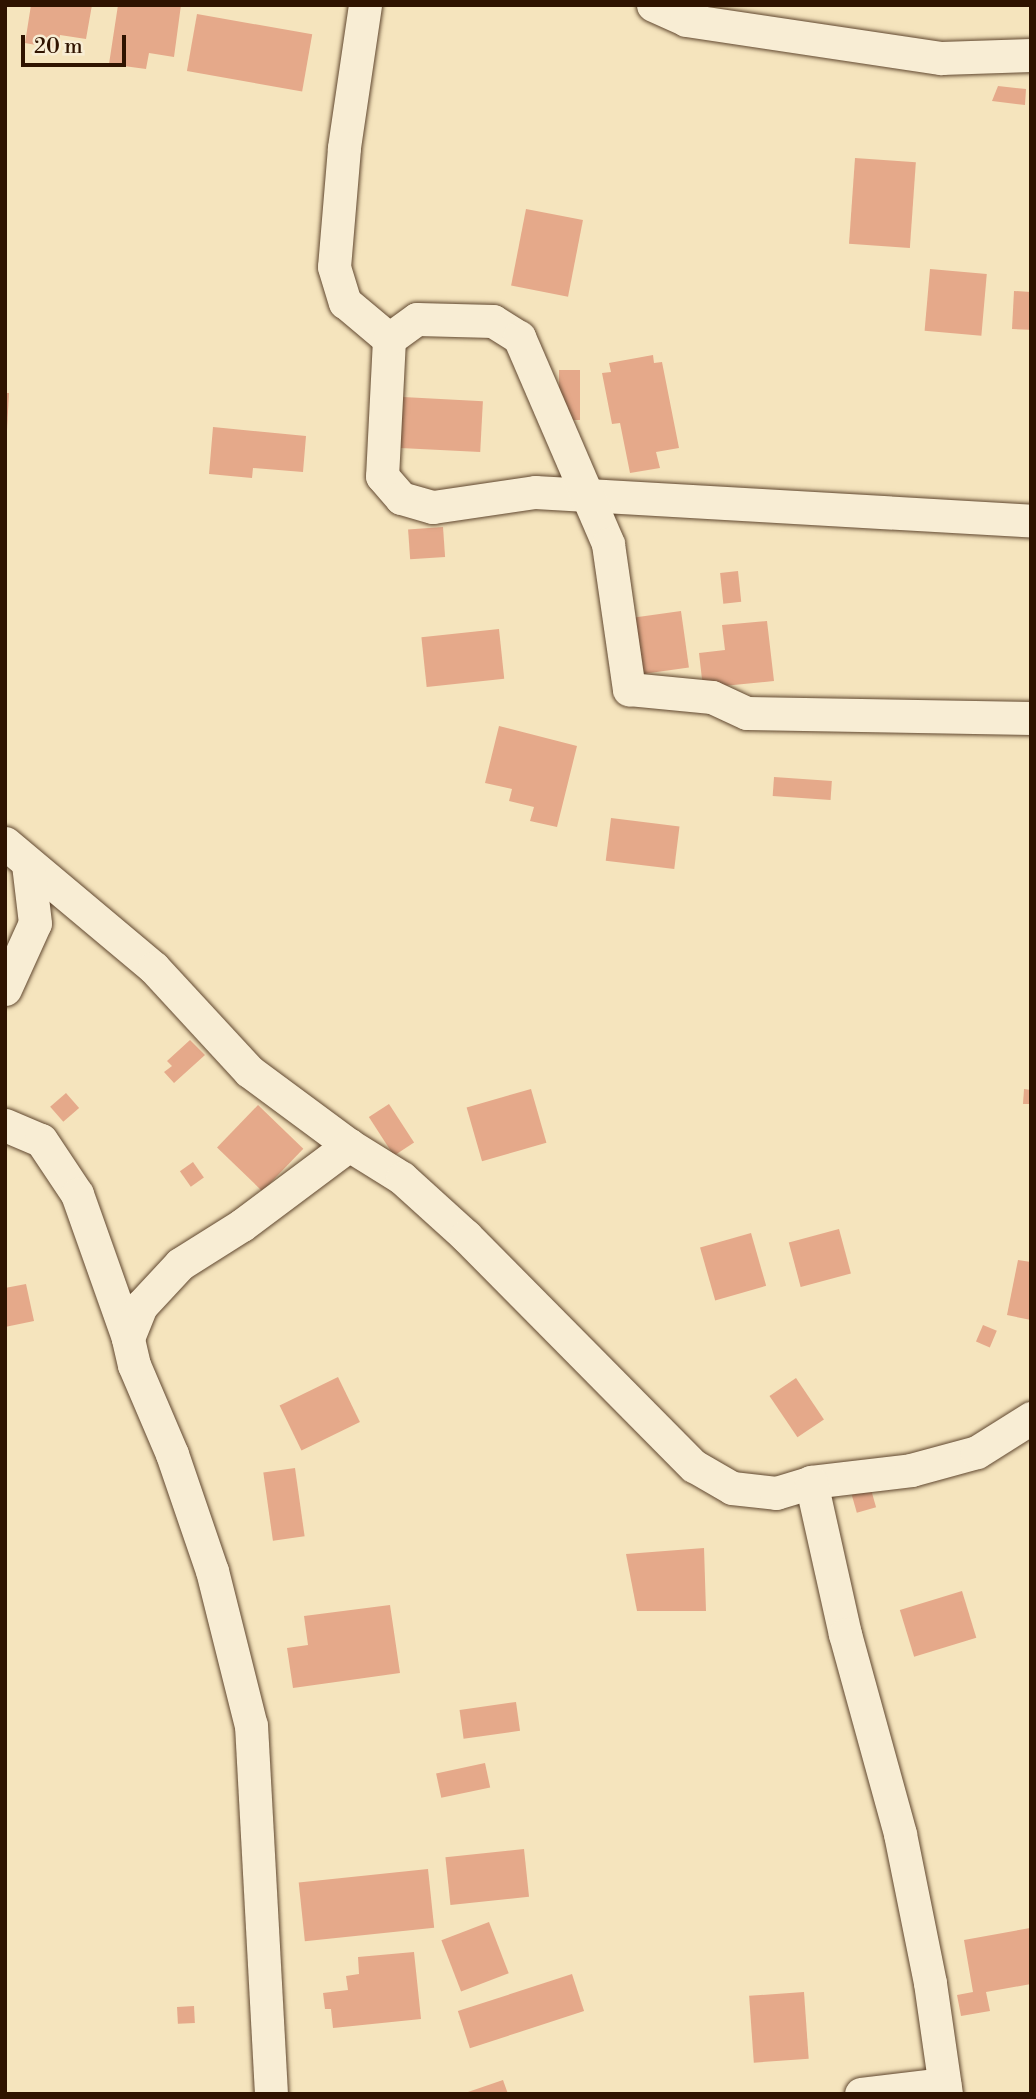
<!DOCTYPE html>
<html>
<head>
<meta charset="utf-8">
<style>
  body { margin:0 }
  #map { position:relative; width:1036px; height:2099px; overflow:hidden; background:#f5e4bd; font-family:"Libre Bodoni",serif }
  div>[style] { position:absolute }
  .building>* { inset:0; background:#e5a98a; transform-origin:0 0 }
  .roads { filter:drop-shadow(0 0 2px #60472f) drop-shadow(0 0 2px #60472f) }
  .minor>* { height:33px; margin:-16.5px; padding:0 16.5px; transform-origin:16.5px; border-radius:16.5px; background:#f8edd4 }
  span { translate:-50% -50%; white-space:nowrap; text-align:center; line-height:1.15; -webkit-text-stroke:7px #f8edd4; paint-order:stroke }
  .frame { position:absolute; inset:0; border:7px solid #2f1300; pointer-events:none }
  .scale { position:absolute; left:21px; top:35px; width:105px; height:32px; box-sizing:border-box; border:4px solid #2f1300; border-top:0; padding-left:9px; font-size:21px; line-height:24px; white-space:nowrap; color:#2f1300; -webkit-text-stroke:5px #f8edd4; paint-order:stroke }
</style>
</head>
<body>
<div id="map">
  <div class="building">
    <div style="clip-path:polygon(31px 5px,92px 5px,86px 39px,60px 35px,58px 49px,25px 43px)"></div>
    <div style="clip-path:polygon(118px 5px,181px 5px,174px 57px,149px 53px,146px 69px,109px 64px)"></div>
    <div style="left:197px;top:14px;width:117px;height:58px;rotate:10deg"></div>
    <div style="clip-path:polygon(998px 86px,1026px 89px,1025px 105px,992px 101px)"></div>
    <div style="left:855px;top:158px;width:61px;height:86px;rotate:4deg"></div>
    <div style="left:526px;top:209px;width:58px;height:78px;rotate:11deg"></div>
    <div style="left:930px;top:269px;width:57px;height:62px;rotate:5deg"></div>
    <div style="left:1014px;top:291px;width:17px;height:38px;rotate:3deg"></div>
    <div style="clip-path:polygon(653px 355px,654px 363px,662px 362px,679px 448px,656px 452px,660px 468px,630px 473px,620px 423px,612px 424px,602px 373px,611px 372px,609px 363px)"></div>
    <div style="left:559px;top:370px;width:21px;height:50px"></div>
    <div style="clip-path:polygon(5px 393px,9px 393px,7px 430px,5px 429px)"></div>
    <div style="left:403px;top:397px;width:80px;height:51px;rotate:3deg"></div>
    <div style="clip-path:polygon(213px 427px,306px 436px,303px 472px,253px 468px,252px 478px,209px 474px)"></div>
    <div style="left:443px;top:527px;width:30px;height:35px;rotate:86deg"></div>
    <div style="left:738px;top:571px;width:31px;height:18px;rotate:84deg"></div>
    <div style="left:681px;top:611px;width:57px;height:56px;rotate:82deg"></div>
    <div style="clip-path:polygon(767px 621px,774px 681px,703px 688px,699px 653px,725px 650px,722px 625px)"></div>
    <div style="left:499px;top:629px;width:50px;height:78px;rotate:84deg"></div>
    <div style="clip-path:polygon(499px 726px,577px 746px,557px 827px,530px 821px,534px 807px,509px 801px,512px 789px,485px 783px)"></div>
    <div style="left:774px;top:777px;width:58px;height:19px;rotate:4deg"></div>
    <div style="left:611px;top:818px;width:69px;height:43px;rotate:7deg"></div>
    <div style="clip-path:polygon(190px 1040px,205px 1055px,174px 1083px,164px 1072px,172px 1066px,167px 1061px)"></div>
    <div style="left:531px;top:1089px;width:56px;height:67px;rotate:74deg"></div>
    <div style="clip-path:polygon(1024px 1089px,1031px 1090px,1031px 1104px,1023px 1104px)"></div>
    <div style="left:66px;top:1093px;width:20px;height:21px;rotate:49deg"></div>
    <div style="left:389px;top:1104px;width:46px;height:24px;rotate:57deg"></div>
    <div style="left:258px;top:1105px;width:63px;height:59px;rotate:44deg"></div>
    <div style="left:193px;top:1162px;width:19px;height:16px;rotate:55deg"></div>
    <div style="left:839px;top:1229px;width:46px;height:52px;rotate:75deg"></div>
    <div style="left:751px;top:1233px;width:55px;height:53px;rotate:74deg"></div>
    <div style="clip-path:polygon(1018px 1260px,1031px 1262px,1031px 1320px,1007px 1315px)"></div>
    <div style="clip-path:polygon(26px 1284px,34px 1321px,5px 1327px,5px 1288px)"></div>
    <div style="left:983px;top:1325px;width:15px;height:18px;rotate:23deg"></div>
    <div style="left:338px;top:1377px;width:50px;height:65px;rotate:64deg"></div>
    <div style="left:796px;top:1378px;width:50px;height:32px;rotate:56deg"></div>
    <div style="left:295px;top:1468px;width:69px;height:32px;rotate:82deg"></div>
    <div style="left:870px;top:1486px;width:22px;height:20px;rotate:74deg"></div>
    <div style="clip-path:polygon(704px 1548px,706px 1611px,637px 1611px,626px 1554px)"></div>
    <div style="left:962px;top:1591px;width:49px;height:65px;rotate:73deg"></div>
    <div style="clip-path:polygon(390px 1605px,400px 1673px,293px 1688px,287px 1648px,308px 1645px,304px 1616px)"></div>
    <div style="left:516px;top:1702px;width:29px;height:57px;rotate:82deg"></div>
    <div style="left:485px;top:1763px;width:25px;height:50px;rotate:78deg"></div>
    <div style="left:524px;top:1849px;width:48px;height:79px;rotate:84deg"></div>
    <div style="left:428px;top:1869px;width:59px;height:130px;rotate:84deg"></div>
    <div style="left:489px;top:1922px;width:55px;height:51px;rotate:69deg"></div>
    <div style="clip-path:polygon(1030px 1928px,1031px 1984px,986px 1992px,990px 2011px,961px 2016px,957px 1995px,973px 1992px,964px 1940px)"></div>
    <div style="clip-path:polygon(414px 1952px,421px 2019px,333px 2028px,331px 2009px,325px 2009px,323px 1993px,348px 1990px,346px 1976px,359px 1974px,358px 1957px)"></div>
    <div style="left:572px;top:1974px;width:39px;height:120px;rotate:72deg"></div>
    <div style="left:804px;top:1992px;width:67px;height:55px;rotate:86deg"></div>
    <div style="left:194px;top:2006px;width:17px;height:17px;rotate:87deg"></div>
    <div style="clip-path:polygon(503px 2080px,508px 2094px,465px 2094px,465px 2093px)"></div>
  </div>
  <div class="roads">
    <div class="minor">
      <div style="left:365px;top:5px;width:145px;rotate:98.4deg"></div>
      <div style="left:344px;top:148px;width:119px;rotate:94.8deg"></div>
      <div style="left:334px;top:267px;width:37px;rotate:73deg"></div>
      <div style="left:345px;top:302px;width:57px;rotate:40.1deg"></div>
      <div style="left:389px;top:339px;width:137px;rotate:92.9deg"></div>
      <div style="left:382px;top:476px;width:29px;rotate:49deg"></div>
      <div style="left:401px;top:498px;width:33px;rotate:16deg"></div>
      <div style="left:433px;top:507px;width:103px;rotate:-8.4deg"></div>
      <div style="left:535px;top:492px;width:497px;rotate:3.3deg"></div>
      <div style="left:653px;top:5px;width:36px;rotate:24deg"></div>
      <div style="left:686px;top:20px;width:258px;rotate:8.5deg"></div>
      <div style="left:941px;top:58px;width:90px;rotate:-1.9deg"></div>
      <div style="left:389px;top:339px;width:34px;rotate:-36deg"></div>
      <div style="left:417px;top:319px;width:76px;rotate:1.5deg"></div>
      <div style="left:493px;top:321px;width:31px;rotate:32deg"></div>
      <div style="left:519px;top:337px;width:225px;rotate:66.7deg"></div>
      <div style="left:608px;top:544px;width:147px;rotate:81.8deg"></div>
      <div style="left:629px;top:689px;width:83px;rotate:5.5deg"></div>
      <div style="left:712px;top:697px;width:38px;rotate:25deg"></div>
      <div style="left:747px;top:713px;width:284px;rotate:1deg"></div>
      <div style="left:5px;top:843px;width:194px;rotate:40deg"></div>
      <div style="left:154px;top:968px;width:140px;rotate:47.3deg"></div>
      <div style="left:249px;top:1071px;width:124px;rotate:36.5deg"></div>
      <div style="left:349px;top:1145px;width:62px;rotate:31.9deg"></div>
      <div style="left:402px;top:1178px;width:86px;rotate:42.2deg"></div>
      <div style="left:466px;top:1236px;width:324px;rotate:45.3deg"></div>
      <div style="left:694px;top:1466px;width:44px;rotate:30.1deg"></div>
      <div style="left:732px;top:1488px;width:44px;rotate:6.5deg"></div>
      <div style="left:776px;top:1493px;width:37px;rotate:-17deg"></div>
      <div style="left:811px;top:1482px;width:101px;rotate:-6.8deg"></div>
      <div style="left:911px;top:1470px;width:68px;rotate:-15.3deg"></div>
      <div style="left:977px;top:1452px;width:64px;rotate:-32.2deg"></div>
      <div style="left:5px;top:989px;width:72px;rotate:-65.6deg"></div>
      <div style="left:35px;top:923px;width:59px;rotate:-96.8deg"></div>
      <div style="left:5px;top:1125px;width:39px;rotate:23deg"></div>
      <div style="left:41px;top:1140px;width:65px;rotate:56.3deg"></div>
      <div style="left:77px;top:1194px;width:153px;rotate:70.5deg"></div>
      <div style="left:811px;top:1482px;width:156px;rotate:77.4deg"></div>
      <div style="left:845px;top:1634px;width:207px;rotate:74.6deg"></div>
      <div style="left:900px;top:1834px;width:152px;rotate:78.6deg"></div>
      <div style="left:930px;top:1983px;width:112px;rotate:81.8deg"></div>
      <div style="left:271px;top:2094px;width:369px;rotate:-93.1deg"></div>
      <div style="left:251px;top:1726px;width:160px;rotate:-104.1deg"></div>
      <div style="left:212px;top:1571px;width:124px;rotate:-108.9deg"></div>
      <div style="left:172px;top:1454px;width:97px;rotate:-113.1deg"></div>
      <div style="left:134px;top:1365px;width:28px;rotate:-103deg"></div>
      <div style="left:128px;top:1338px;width:35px;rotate:-68deg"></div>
      <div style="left:141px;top:1306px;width:57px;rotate:-47.1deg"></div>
      <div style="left:180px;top:1264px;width:73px;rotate:-32.2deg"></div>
      <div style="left:242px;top:1225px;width:134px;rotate:-36.8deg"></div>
      <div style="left:861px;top:2094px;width:84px;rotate:-6.9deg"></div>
    </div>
  </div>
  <div class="frame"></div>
  <div class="scale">20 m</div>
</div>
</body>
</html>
